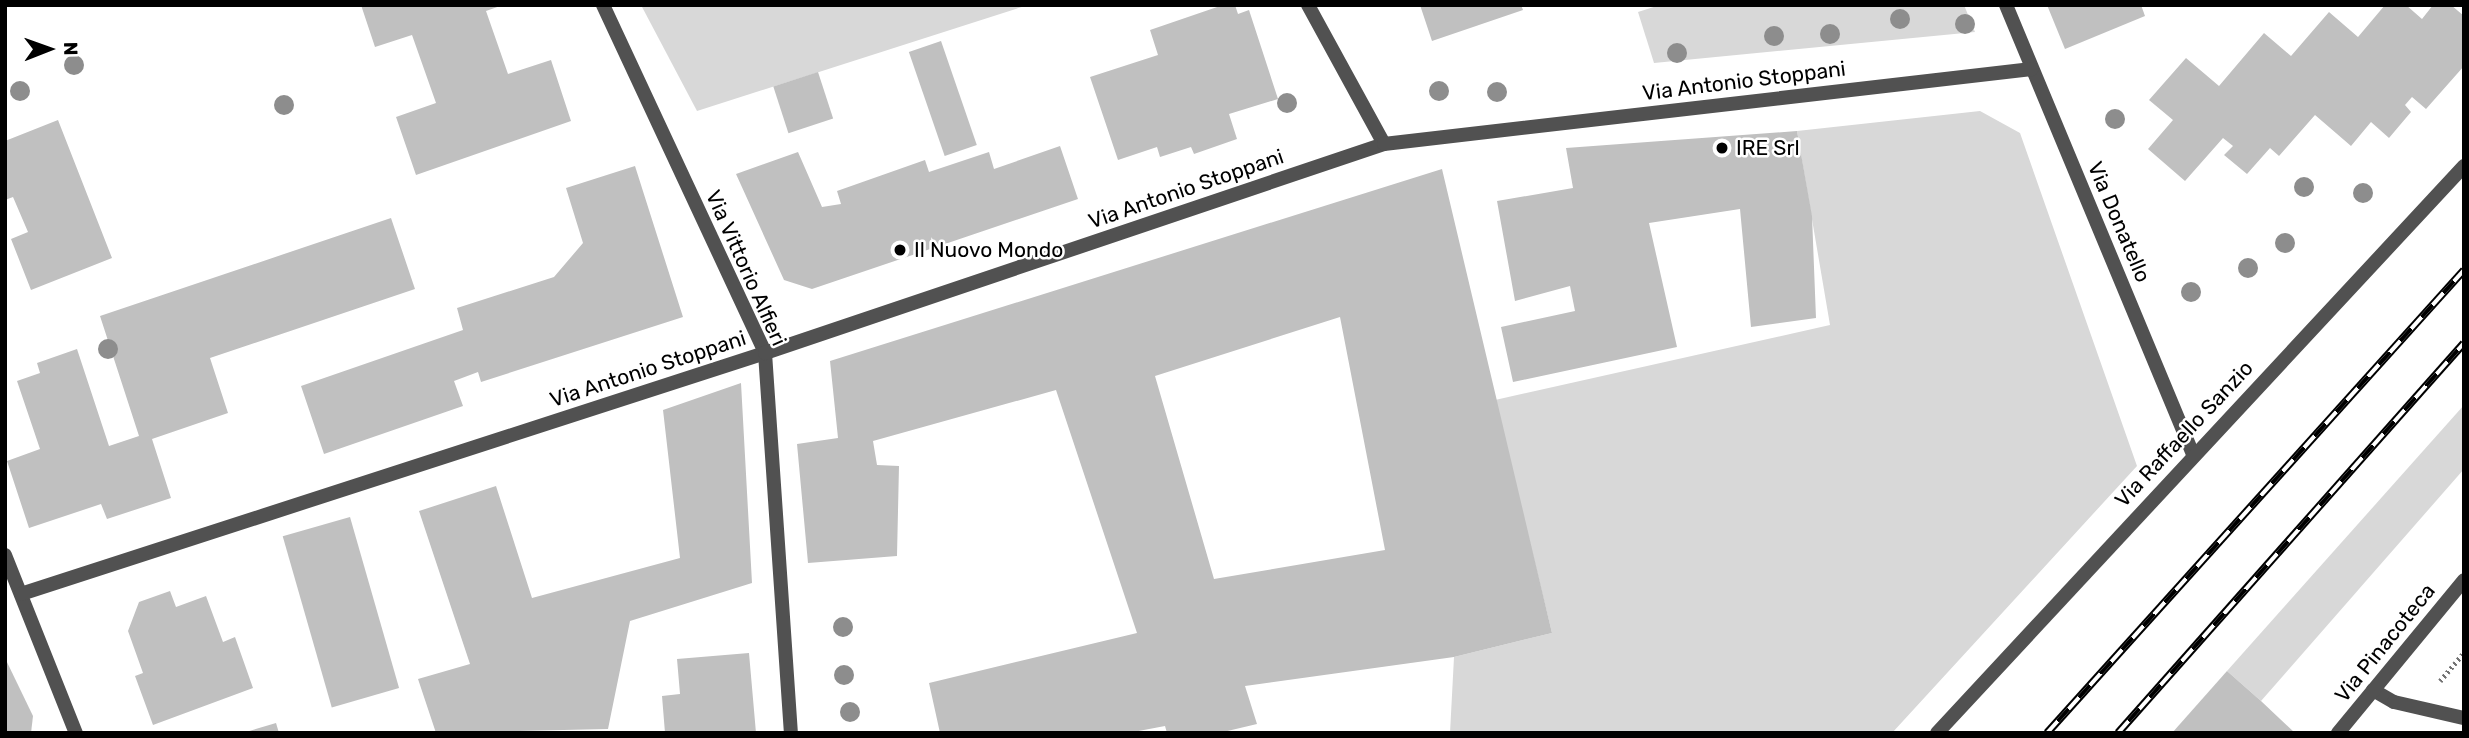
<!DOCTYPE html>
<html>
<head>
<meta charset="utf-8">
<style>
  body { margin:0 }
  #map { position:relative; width:2469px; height:738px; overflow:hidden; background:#fff; font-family:Rubik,sans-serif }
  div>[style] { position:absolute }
  .green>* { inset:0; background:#d8d8d8 }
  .building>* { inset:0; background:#c0c0c0; transform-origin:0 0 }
  .path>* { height:4.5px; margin-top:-2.25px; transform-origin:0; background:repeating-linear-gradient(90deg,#737373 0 2px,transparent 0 5.5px) }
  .minor>* { height:14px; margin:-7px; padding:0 7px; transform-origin:7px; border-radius:7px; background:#515151 }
  .rail>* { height:8px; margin-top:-4px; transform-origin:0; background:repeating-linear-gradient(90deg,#fff 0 16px,#000 0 32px); box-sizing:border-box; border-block:2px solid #000 }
  .trees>* { width:20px; height:20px; margin:-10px; border-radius:50%; background:#8d8d8d }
  .dots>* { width:19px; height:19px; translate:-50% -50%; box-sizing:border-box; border:4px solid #fff; border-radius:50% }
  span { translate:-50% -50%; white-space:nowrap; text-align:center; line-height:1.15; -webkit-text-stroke:5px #fff; paint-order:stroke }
  .street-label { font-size:21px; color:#000 }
  .poi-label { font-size:21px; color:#000 }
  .left { translate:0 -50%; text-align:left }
  .frame { position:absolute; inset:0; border:7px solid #000; pointer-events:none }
  .north { position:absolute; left:14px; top:14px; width:70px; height:70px; -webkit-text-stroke:5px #fff; paint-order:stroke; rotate:89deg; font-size:19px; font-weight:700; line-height:28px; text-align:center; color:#000 }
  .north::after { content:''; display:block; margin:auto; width:24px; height:32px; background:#000; clip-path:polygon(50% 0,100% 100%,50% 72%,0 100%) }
</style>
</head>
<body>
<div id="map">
  <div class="green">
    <div style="clip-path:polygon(641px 5px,1028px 5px,697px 111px)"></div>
    <div style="clip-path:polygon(1660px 5px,1964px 5px,1975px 32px,1654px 63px,1638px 12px)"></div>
    <div style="clip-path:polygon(1980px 111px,2020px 133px,2137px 466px,1892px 733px,1450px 733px,1454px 657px,1552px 633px,1495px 400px,1830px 325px,1797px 131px)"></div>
    <div style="clip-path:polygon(2464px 405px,2464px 469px,2261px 701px,2227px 671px)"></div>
  </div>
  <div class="building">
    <div style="clip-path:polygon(361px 5px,503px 5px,486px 11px,508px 74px,551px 60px,571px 121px,416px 175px,396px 117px,436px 103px,412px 35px,375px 47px)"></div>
    <div style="clip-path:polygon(1223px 5px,1235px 5px,1238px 14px,1249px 10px,1278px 99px,1229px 114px,1237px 139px,1194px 154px,1191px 147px,1160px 157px,1157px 147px,1118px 160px,1090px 77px,1158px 55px,1150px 30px)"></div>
    <div style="clip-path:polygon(1420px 5px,1521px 5px,1523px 10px,1432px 41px)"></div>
    <div style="clip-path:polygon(2047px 5px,2141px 5px,2145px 16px,2065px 49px)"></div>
    <div style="clip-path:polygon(2385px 5px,2406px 5px,2422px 19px,2433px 5px,2451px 5px,2464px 16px,2464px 66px,2426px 109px,2412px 97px,2405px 105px,2411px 112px,2389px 138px,2371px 122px,2351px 146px,2315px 115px,2279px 156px,2270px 148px,2247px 174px,2224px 155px,2233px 146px,2223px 138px,2185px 181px,2148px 149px,2173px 120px,2149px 100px,2186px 58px,2219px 86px,2264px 33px,2291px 56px,2329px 12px,2358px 37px)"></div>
    <div style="left:941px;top:41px;width:110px;height:34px;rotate:71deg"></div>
    <div style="left:818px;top:72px;width:49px;height:47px;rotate:72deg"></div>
    <div style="clip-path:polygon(58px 120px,112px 258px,31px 290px,11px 239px,28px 232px,13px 197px,5px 200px,5px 141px)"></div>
    <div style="clip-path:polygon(1797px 131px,1812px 216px,1816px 318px,1751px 327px,1740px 209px,1649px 223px,1677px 347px,1513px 382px,1501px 327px,1575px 311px,1570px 286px,1515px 301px,1497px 201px,1573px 188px,1566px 148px)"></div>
    <div style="clip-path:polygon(1060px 146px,1078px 199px,812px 289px,784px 280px,736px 174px,798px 152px,822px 207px,841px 204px,837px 191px,925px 160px,929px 172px,989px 152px,994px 169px)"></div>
    <div style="clip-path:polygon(635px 166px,683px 317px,481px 382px,478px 372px,454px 381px,463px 406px,324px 454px,301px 386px,463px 330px,457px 308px,554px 277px,583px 243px,566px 188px)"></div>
    <div style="clip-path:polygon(evenodd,1442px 169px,1552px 633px,1454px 657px,1245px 686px,1257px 724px,1219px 733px,1167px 733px,1165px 726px,1128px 733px,940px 733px,929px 683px,1137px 633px,1056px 390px,873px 441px,877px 465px,899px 466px,897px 556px,808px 563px,797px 444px,838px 438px,830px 361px,1442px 169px,1340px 317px,1385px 550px,1214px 579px,1155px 376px,1340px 317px)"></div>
    <div style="clip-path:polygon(391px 218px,415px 289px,210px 358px,228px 413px,152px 439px,171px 498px,107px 519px,101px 504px,29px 528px,7px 461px,40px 449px,17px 381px,40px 373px,37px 363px,77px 349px,109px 446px,139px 436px,100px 316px)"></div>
    <div style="clip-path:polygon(741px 383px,752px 583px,630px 621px,608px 729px,436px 733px,418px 679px,470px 664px,419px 511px,496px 486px,532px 598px,680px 558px,663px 410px)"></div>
    <div style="left:350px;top:517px;width:178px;height:70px;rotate:74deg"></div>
    <div style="clip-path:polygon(170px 591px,176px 607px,206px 596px,223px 642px,235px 637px,253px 688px,153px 725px,135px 676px,143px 673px,128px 631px,139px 602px)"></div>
    <div style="clip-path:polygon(749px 653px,756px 733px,665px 733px,662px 696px,680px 694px,677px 659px)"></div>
    <div style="clip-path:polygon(5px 658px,33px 716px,31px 733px,5px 733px)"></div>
    <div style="clip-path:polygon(2227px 671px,2261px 701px,2295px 733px,2172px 733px)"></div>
    <div style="clip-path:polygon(276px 723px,279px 733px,246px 733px,246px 732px)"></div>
  </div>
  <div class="path">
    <div style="left:2440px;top:681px;width:38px;rotate:-50deg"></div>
  </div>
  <div class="minor">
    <div style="left:603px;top:5px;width:384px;rotate:65deg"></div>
    <div style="left:765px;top:353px;width:381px;rotate:86.1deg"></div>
    <div style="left:1308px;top:5px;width:158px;rotate:61.3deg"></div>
    <div style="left:2006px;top:5px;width:487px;rotate:67.4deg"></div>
    <div style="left:5px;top:555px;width:192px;rotate:68.3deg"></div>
    <div style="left:21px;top:594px;width:782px;rotate:-17.95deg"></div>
    <div style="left:765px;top:353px;width:653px;rotate:-18.66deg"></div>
    <div style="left:1384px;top:144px;width:652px;rotate:-6.6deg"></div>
    <div style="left:2373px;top:690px;width:24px;rotate:30deg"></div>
    <div style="left:2394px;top:702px;width:72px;rotate:12.9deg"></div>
    <div style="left:1937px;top:733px;width:774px;rotate:-47.09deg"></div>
    <div style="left:2338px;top:733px;width:198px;rotate:-50.5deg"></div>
  </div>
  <div class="rail">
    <div style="left:2047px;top:733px;width:623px;rotate:-47.99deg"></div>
    <div style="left:2118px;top:733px;width:521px;rotate:-48.42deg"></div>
  </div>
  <div class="trees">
    <div style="left:1900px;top:19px"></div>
    <div style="left:1965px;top:24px"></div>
    <div style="left:1830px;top:34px"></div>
    <div style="left:1774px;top:36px"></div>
    <div style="left:1677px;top:53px"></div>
    <div style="left:74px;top:65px"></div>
    <div style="left:20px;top:91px"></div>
    <div style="left:1439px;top:91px"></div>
    <div style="left:1497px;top:92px"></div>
    <div style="left:1287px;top:103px"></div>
    <div style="left:284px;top:105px"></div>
    <div style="left:2115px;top:119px"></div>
    <div style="left:2304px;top:187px"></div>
    <div style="left:2363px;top:193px"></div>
    <div style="left:2285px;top:243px"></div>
    <div style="left:2248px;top:268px"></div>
    <div style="left:2191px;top:292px"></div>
    <div style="left:108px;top:349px"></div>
    <div style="left:843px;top:627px"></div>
    <div style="left:844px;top:675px"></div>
    <div style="left:850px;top:712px"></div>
  </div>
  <div class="dots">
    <div style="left:1722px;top:148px;background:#000"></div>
    <div style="left:900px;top:250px;background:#000"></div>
  </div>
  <div class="street-label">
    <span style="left:1744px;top:81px;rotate:-7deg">Via Antonio Stoppani</span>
    <span style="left:1186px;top:189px;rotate:-19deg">Via Antonio Stoppani</span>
    <span style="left:2119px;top:222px;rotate:67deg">Via Donatello</span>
    <span style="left:746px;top:268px;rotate:66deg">Via Vittorio Alfieri</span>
    <span style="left:648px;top:369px;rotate:-18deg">Via Antonio Stoppani</span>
    <span style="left:2184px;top:434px;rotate:-47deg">Via Raffaello Sanzio</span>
    <span style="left:2385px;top:643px;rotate:-51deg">Via Pinacoteca</span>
  </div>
  <div class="poi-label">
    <span class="left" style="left:1736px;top:148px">IRE Srl</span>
    <span class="left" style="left:914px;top:250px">Il Nuovo Mondo</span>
  </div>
  <div class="frame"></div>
  <div class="north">N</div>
</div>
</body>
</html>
